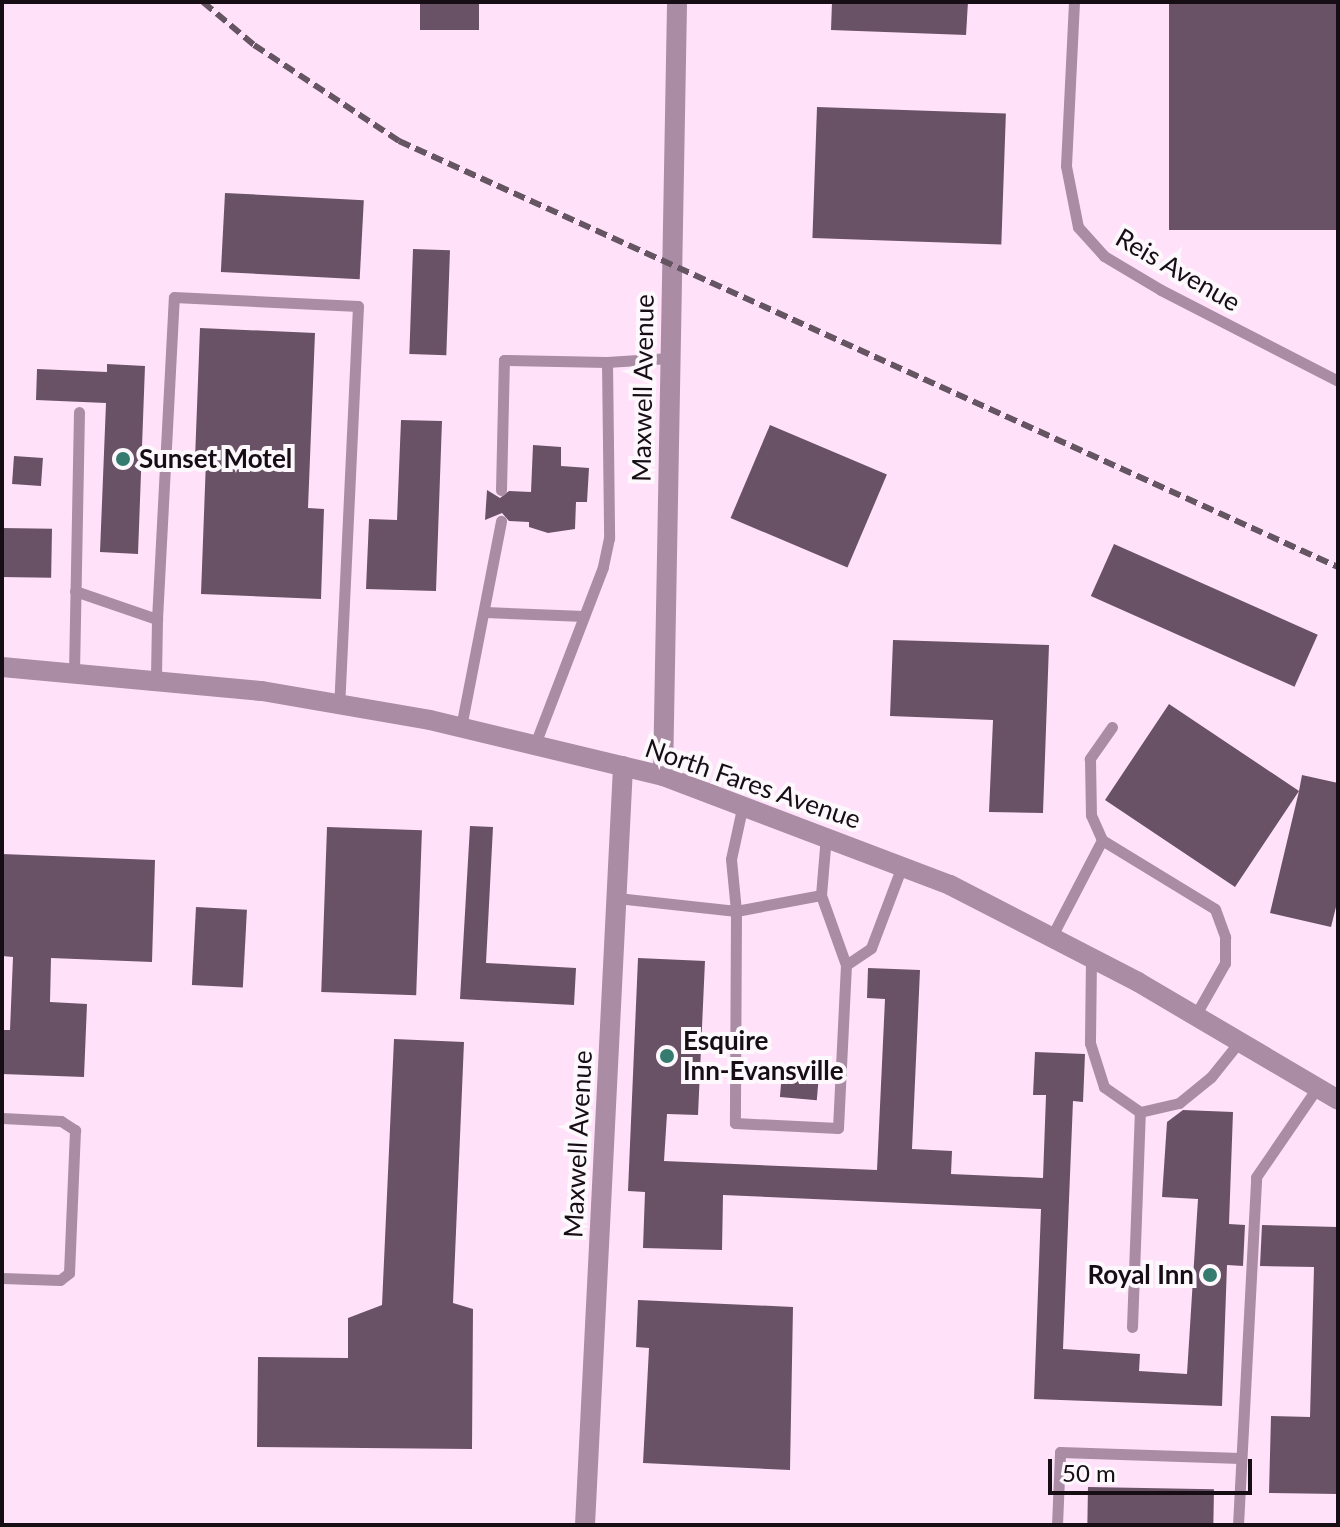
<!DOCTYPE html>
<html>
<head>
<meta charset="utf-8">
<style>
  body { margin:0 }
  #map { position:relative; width:1340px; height:1527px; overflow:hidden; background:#ffe2fa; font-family:Lato,sans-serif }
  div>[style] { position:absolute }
  .building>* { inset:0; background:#6a5266; transform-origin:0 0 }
  .service>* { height:11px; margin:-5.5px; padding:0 5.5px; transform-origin:5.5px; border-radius:5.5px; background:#aa8ca5 }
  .minor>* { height:20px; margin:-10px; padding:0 10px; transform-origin:10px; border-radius:10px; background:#aa8ca5 }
  .tertiary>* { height:20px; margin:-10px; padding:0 10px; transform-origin:10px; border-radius:10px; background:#aa8ca5 }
  .rail>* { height:6px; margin-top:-3px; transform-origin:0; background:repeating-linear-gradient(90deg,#655562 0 12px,transparent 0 18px) }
  .dots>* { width:22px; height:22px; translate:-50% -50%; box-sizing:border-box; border:4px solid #fdf8fc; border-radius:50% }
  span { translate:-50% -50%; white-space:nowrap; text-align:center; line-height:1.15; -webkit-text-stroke:8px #fdf8fc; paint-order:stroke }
  .street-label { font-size:26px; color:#160d15 }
  .poi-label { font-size:26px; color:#160d15; font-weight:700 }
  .left { translate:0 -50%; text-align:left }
  .right { translate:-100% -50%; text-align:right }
  .frame { position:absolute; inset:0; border:4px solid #160d15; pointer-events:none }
  .scale { position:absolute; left:1048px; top:1459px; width:204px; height:36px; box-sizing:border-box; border:4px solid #160d15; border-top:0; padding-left:10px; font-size:24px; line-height:28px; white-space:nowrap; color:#160d15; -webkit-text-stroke:6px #fdf8fc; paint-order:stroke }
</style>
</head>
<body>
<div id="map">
  <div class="building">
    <div style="left:420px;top:2px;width:59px;height:28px"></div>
    <div style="clip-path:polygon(832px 2px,968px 2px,966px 35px,831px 30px)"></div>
    <div style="left:1169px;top:2px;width:169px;height:228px"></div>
    <div style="left:817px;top:107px;width:189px;height:131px;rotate:2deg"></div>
    <div style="left:225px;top:193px;width:139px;height:79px;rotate:3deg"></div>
    <div style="left:413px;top:249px;width:37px;height:105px;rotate:2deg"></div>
    <div style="clip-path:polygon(200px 328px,315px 333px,308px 508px,324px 509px,321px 599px,201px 594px,206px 460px,195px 459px)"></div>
    <div style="clip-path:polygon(107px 364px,145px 366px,138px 554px,100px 552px,106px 403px,36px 400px,37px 369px,107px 372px)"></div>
    <div style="clip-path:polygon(401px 420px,442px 421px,436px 591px,366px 589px,369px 519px,397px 520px)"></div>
    <div style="left:770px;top:425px;width:127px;height:101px;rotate:23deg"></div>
    <div style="clip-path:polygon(533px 445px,561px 447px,561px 466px,589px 468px,587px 502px,576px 502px,575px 529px,548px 533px,529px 527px,529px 522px,509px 521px,502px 513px,485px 520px,487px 490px,500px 498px,509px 491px,531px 492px)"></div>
    <div style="left:14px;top:456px;width:29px;height:28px;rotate:4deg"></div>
    <div style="left:2px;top:528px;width:50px;height:49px;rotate:1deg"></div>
    <div style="left:1114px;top:544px;width:223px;height:57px;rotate:24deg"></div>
    <div style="clip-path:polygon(893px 640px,1049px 645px,1043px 813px,989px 812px,993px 720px,890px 716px)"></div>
    <div style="clip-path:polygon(1169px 704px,1299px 791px,1302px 775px,1338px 783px,1338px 899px,1331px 927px,1270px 913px,1299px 791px,1235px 887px,1105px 800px)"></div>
    <div style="clip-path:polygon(470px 826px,493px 827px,486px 963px,576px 968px,574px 1005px,460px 999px)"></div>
    <div style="left:327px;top:827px;width:95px;height:165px;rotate:2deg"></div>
    <div style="clip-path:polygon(2px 854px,155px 860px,152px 962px,51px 958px,50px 1002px,87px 1004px,84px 1077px,2px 1074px,2px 1030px,10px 1030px,13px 957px,2px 956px)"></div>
    <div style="left:196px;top:907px;width:51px;height:78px;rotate:3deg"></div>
    <div style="clip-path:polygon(638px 958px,705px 961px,698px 1115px,667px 1114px,664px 1161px,877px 1170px,885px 999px,867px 998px,868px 968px,920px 970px,912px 1149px,952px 1151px,951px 1174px,1043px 1178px,1046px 1095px,1033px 1095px,1035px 1052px,1085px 1054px,1083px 1102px,1073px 1101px,1063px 1349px,1140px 1354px,1139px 1371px,1187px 1374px,1198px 1199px,1162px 1197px,1167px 1122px,1183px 1110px,1233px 1112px,1229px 1224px,1245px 1225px,1243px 1266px,1227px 1265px,1222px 1406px,1034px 1399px,1041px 1209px,723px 1195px,722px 1250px,643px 1248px,645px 1192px,628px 1191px)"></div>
    <div style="clip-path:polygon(394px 1039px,464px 1042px,453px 1303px,473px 1309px,472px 1449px,257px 1447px,258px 1357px,348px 1358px,348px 1318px,382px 1305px)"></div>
    <div style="left:782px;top:1073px;width:37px;height:24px;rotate:5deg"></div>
    <div style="clip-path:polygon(1262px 1225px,1338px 1227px,1338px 1494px,1269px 1493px,1271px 1416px,1310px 1417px,1314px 1267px,1260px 1266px)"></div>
    <div style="clip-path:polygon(638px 1300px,793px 1307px,790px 1470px,643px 1463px,649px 1348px,636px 1347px)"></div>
    <div style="left:1088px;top:1487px;width:126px;height:38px;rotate:1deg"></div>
  </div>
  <div class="service">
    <div style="left:1074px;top:2px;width:164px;rotate:92.8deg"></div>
    <div style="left:1066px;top:166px;width:62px;rotate:78.9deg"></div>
    <div style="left:1078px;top:227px;width:39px;rotate:48deg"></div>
    <div style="left:1104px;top:256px;width:66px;rotate:30.8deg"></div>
    <div style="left:1161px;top:290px;width:199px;rotate:27.2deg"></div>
    <div style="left:607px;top:362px;width:62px;rotate:-3.7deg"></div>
    <div style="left:501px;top:490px;width:130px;rotate:-88.7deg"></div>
    <div style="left:504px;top:360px;width:103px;rotate:1.1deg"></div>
    <div style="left:607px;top:362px;width:176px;rotate:89.3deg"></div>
    <div style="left:609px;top:538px;width:30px;rotate:102deg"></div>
    <div style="left:603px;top:567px;width:190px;rotate:111deg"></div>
    <div style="left:75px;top:591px;width:87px;rotate:18.9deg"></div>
    <div style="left:157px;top:619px;width:60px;rotate:91deg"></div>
    <div style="left:485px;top:612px;width:99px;rotate:2.3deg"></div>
    <div style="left:157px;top:619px;width:322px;rotate:-87deg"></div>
    <div style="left:174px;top:297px;width:184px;rotate:2.8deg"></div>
    <div style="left:358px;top:306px;width:398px;rotate:92.7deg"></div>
    <div style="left:74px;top:672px;width:260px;rotate:-88.9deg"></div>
    <div style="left:461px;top:727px;width:210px;rotate:-79deg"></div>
    <div style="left:1112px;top:727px;width:39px;rotate:125deg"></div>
    <div style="left:1090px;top:759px;width:56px;rotate:89deg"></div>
    <div style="left:1091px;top:815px;width:27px;rotate:66deg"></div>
    <div style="left:1102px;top:840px;width:132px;rotate:31.4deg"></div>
    <div style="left:1215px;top:909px;width:30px;rotate:70deg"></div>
    <div style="left:1225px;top:937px;width:26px;rotate:90deg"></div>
    <div style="left:1225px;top:963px;width:61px;rotate:119.5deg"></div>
    <div style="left:743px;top:804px;width:56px;rotate:102.3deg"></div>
    <div style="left:731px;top:859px;width:52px;rotate:84.5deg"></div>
    <div style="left:736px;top:911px;width:86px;rotate:-10.7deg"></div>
    <div style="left:617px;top:898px;width:120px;rotate:6.2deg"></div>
    <div style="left:736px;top:911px;width:212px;rotate:90.3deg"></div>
    <div style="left:735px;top:1123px;width:103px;rotate:2.8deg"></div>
    <div style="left:838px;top:1128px;width:163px;rotate:-87.2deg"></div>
    <div style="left:846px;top:965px;width:74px;rotate:-109.7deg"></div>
    <div style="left:821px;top:895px;width:59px;rotate:-85.2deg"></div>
    <div style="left:1052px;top:936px;width:108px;rotate:-62.5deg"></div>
    <div style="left:1091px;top:958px;width:85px;rotate:90.7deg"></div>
    <div style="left:1090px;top:1043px;width:46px;rotate:72.3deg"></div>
    <div style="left:1104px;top:1087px;width:44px;rotate:34.8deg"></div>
    <div style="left:1140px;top:1112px;width:40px;rotate:-13deg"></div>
    <div style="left:1179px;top:1103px;width:41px;rotate:-39.1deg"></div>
    <div style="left:1211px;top:1077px;width:45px;rotate:-51.3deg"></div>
    <div style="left:846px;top:965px;width:30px;rotate:-34deg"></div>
    <div style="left:871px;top:948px;width:88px;rotate:-69.3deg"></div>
    <div style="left:2px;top:1118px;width:59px;rotate:2.9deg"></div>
    <div style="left:61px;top:1121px;width:17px;rotate:33deg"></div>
    <div style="left:75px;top:1130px;width:143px;rotate:92.4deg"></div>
    <div style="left:69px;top:1273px;width:11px;rotate:142deg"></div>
    <div style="left:60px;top:1280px;width:58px;rotate:-178deg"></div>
    <div style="left:1132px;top:1327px;width:215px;rotate:-87.9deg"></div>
    <div style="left:1057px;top:1525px;width:73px;rotate:-87.6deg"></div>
    <div style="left:1060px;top:1452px;width:180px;rotate:1.9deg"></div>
    <div style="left:1238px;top:1525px;width:348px;rotate:-87deg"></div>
    <div style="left:1256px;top:1177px;width:108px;rotate:-55.6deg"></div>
  </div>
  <div class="minor">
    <div style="left:663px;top:776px;width:774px;rotate:-88.96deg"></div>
    <div style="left:585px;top:1525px;width:760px;rotate:-87.13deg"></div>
  </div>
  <div class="tertiary">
    <div style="left:2px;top:667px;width:261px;rotate:5.3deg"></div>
    <div style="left:262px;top:691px;width:170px;rotate:9.8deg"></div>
    <div style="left:430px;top:720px;width:240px;rotate:13.5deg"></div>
    <div style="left:663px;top:776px;width:307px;rotate:20.8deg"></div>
    <div style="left:950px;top:885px;width:212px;rotate:27.3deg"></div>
    <div style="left:1138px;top:982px;width:232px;rotate:30.5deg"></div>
  </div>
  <div class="rail">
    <div style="left:203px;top:2px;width:67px;rotate:40.1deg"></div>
    <div style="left:254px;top:45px;width:174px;rotate:33.5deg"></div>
    <div style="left:399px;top:141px;width:1031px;rotate:24.4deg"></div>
  </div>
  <div class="dots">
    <div style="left:123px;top:459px;background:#367b70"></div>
    <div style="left:667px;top:1056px;background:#367b70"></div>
    <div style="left:1210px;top:1275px;background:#367b70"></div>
  </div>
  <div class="street-label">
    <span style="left:1178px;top:270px;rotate:30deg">Reis Avenue</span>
    <span style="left:643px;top:388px;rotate:-89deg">Maxwell Avenue</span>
    <span style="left:753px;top:784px;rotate:19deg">North Fares Avenue</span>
    <span style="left:578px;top:1144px;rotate:-87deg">Maxwell Avenue</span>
  </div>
  <div class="poi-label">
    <span class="left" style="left:139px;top:459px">Sunset Motel</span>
    <span class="left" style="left:683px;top:1056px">Esquire<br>Inn-Evansville</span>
    <span class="right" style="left:1194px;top:1275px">Royal Inn</span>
  </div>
  <div class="frame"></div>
  <div class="scale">50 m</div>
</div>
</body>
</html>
